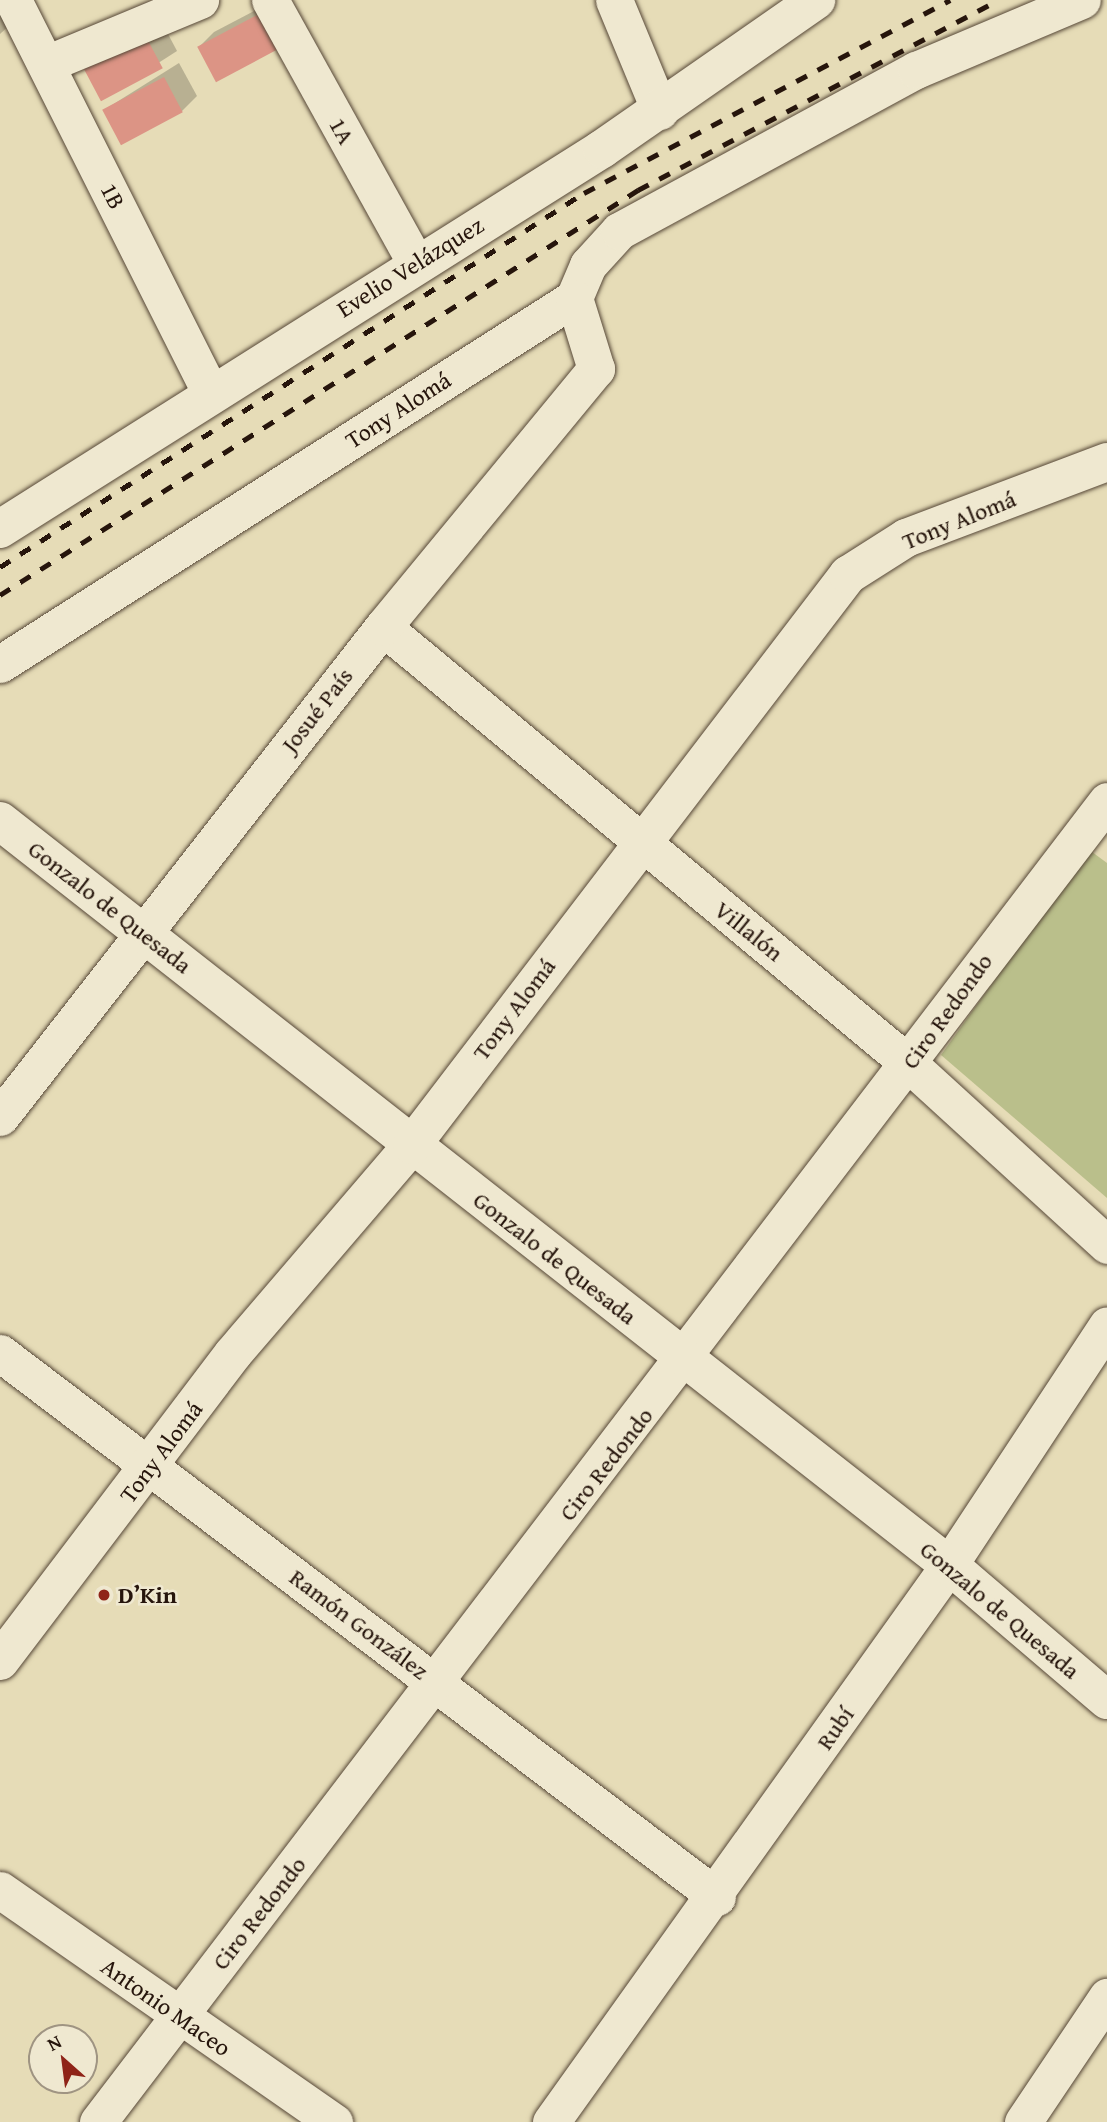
<!DOCTYPE html>
<html>
<head>
<meta charset="utf-8">
<style>
  body { margin:0 }
  #map { position:relative; width:1107px; height:2122px; overflow:hidden; background:#e6dcb7; font-family:"Gentium Book Plus",serif }
  div>[style] { position:absolute }
  .green>* { inset:0; background:#babf8b }
  .shadow>* { inset:0; background:#0003 }
  .building>* { inset:0; background:#dc9485; transform-origin:0 0 }
  .roads { filter:drop-shadow(0 0 2px #564737) drop-shadow(0 0 2px #564737) }
  .street>* { height:37px; margin:-18.5px; padding:0 18.5px; transform-origin:18.5px; border-radius:18.5px; background:#efe8d0 }
  .secondary>* { height:38px; margin:-19px; padding:0 19px; transform-origin:19px; border-radius:19px; background:#efe8d0 }
  .rail>* { height:5px; margin-top:-2.5px; transform-origin:0; background:repeating-linear-gradient(90deg,#26150c 0 12px,transparent 0 24px) }
  .dots>* { width:19px; height:19px; translate:-50% -50%; box-sizing:border-box; border:4px solid #efe8d0; border-radius:50% }
  span { translate:-50% -50%; white-space:nowrap; text-align:center; line-height:1.15; -webkit-text-stroke:5px #efe8d0; paint-order:stroke }
  .street-label { font-size:24px; color:#26150c }
  .poi-label { font-size:24px; color:#26150c; font-weight:700 }
  .left { translate:0 -50%; text-align:left }
  .north { position:absolute; left:28px; top:2024px; width:70px; height:70px; box-sizing:border-box; background:#efe8d0; border:2px solid #9f9482; border-radius:50%; rotate:332deg; font-size:19px; font-weight:700; line-height:28px; text-align:center; color:#26150c }
  .north::after { content:''; display:block; margin:auto; width:24px; height:32px; background:#8f2418; clip-path:polygon(50% 0,100% 100%,50% 72%,0 100%) }
</style>
</head>
<body>
<div id="map">
  <div class="green">
    <div style="clip-path:polygon(1088px 849px,1107px 863px,1107px 1198px,941px 1055px)"></div>
  </div>
  <div class="shadow">
    <div style="clip-path:polygon(0 0,13px 22px,0 34px)"></div>
    <div style="clip-path:polygon(275px 0,277px 47px,199px 47px,214px 32px)"></div>
    <div style="clip-path:polygon(160px 19px,177px 51px,102px 99px)"></div>
    <div style="clip-path:polygon(179px 63px,197px 96px,182px 111px,104px 110px)"></div>
  </div>
  <div class="building">
    <div style="left:259px;top:14px;width:40px;height:70px;rotate:62deg"></div>
    <div style="left:144px;top:33px;width:40px;height:70px;rotate:62deg"></div>
    <div style="left:164px;top:77px;width:40px;height:70px;rotate:62deg"></div>
  </div>
  <div class="roads">
    <div class="street">
      <div style="left:13px;top:0;width:440px;rotate:63.3deg"></div>
      <div style="left:270px;top:0;width:299px;rotate:61deg"></div>
      <div style="left:614px;top:0;width:120px;rotate:67.5deg"></div>
      <div style="left:46px;top:64px;width:167px;rotate:-22.6deg"></div>
      <div style="left:383px;top:627px;width:682px;rotate:39.71deg"></div>
      <div style="left:908px;top:1063px;width:270px;rotate:42.4deg"></div>
      <div style="left:0;top:664px;width:681px;rotate:-32.52deg"></div>
      <div style="left:574px;top:298px;width:36px;rotate:-67deg"></div>
      <div style="left:588px;top:265px;width:46px;rotate:-47.6deg"></div>
      <div style="left:619px;top:231px;width:338px;rotate:-28.5deg"></div>
      <div style="left:916px;top:70px;width:180px;rotate:-22.9deg"></div>
      <div style="left:0;top:1117px;width:622px;rotate:-51.99deg"></div>
      <div style="left:383px;top:627px;width:335px;rotate:-50.5deg"></div>
      <div style="left:596px;top:369px;width:74px;rotate:-107.2deg"></div>
      <div style="left:0;top:1353px;width:900px;rotate:37.19deg"></div>
      <div style="left:0;top:1890px;width:407px;rotate:34.8deg"></div>
      <div style="left:98px;top:2122px;width:1662px;rotate:-52.63deg"></div>
      <div style="left:551px;top:2122px;width:685px;rotate:-54.45deg"></div>
      <div style="left:949px;top:1565px;width:287px;rotate:-56.6deg"></div>
      <div style="left:1023px;top:2122px;width:151px;rotate:-56.1deg"></div>
    </div>
    <div class="secondary">
      <div style="left:0;top:529px;width:712px;rotate:-32.26deg"></div>
      <div style="left:602px;top:149px;width:261px;rotate:-34.8deg"></div>
      <div style="left:0;top:821px;width:1206px;rotate:38.1deg"></div>
      <div style="left:949px;top:1565px;width:208px;rotate:40.5deg"></div>
      <div style="left:0;top:1661px;width:385px;rotate:-52.8deg"></div>
      <div style="left:233px;top:1354px;width:275px;rotate:-49.4deg"></div>
      <div style="left:412px;top:1145px;width:718px;rotate:-52.59deg"></div>
      <div style="left:848px;top:575px;width:69px;rotate:-32.5deg"></div>
      <div style="left:906px;top:538px;width:215px;rotate:-20.7deg"></div>
    </div>
  </div>
  <div class="rail">
    <div style="left:0;top:567px;width:693px;rotate:-32.64deg"></div>
    <div style="left:584px;top:193px;width:414px;rotate:-27.8deg"></div>
    <div style="left:0;top:595px;width:756px;rotate:-32.41deg"></div>
    <div style="left:638px;top:190px;width:407px;rotate:-27.8deg"></div>
  </div>
  <div class="dots">
    <div style="left:104px;top:1595px;background:#8f2418"></div>
  </div>
  <div class="street-label">
    <span style="left:342px;top:131px;rotate:61deg">1A</span>
    <span style="left:113px;top:196px;rotate:63deg">1B</span>
    <span style="left:410px;top:267px;rotate:-32deg">Evelio Velázquez</span>
    <span style="left:398px;top:410px;rotate:-33deg">Tony Alomá</span>
    <span style="left:959px;top:520px;rotate:-22deg">Tony Alomá</span>
    <span style="left:317px;top:710px;rotate:-52deg">Josué País</span>
    <span style="left:110px;top:907px;rotate:38deg">Gonzalo de Quesada</span>
    <span style="left:749px;top:931px;rotate:39deg">Villalón</span>
    <span style="left:514px;top:1009px;rotate:-53deg">Tony Alomá</span>
    <span style="left:947px;top:1011px;rotate:-54deg">Ciro Redondo</span>
    <span style="left:555px;top:1258px;rotate:38deg">Gonzalo de Quesada</span>
    <span style="left:161px;top:1452px;rotate:-53deg">Tony Alomá</span>
    <span style="left:606px;top:1464px;rotate:-52deg">Ciro Redondo</span>
    <span style="left:1000px;top:1610px;rotate:40deg">Gonzalo de Quesada</span>
    <span style="left:359px;top:1624px;rotate:37deg">Ramón González</span>
    <span style="left:835px;top:1728px;rotate:-55deg">Rubí</span>
    <span style="left:259px;top:1913px;rotate:-52deg">Ciro Redondo</span>
    <span style="left:166px;top:2007px;rotate:35deg">Antonio Maceo</span>
  </div>
  <div class="poi-label">
    <span class="left" style="left:118px;top:1595px">D’Kin</span>
  </div>
  <div class="north">N</div>
</div>
</body>
</html>
